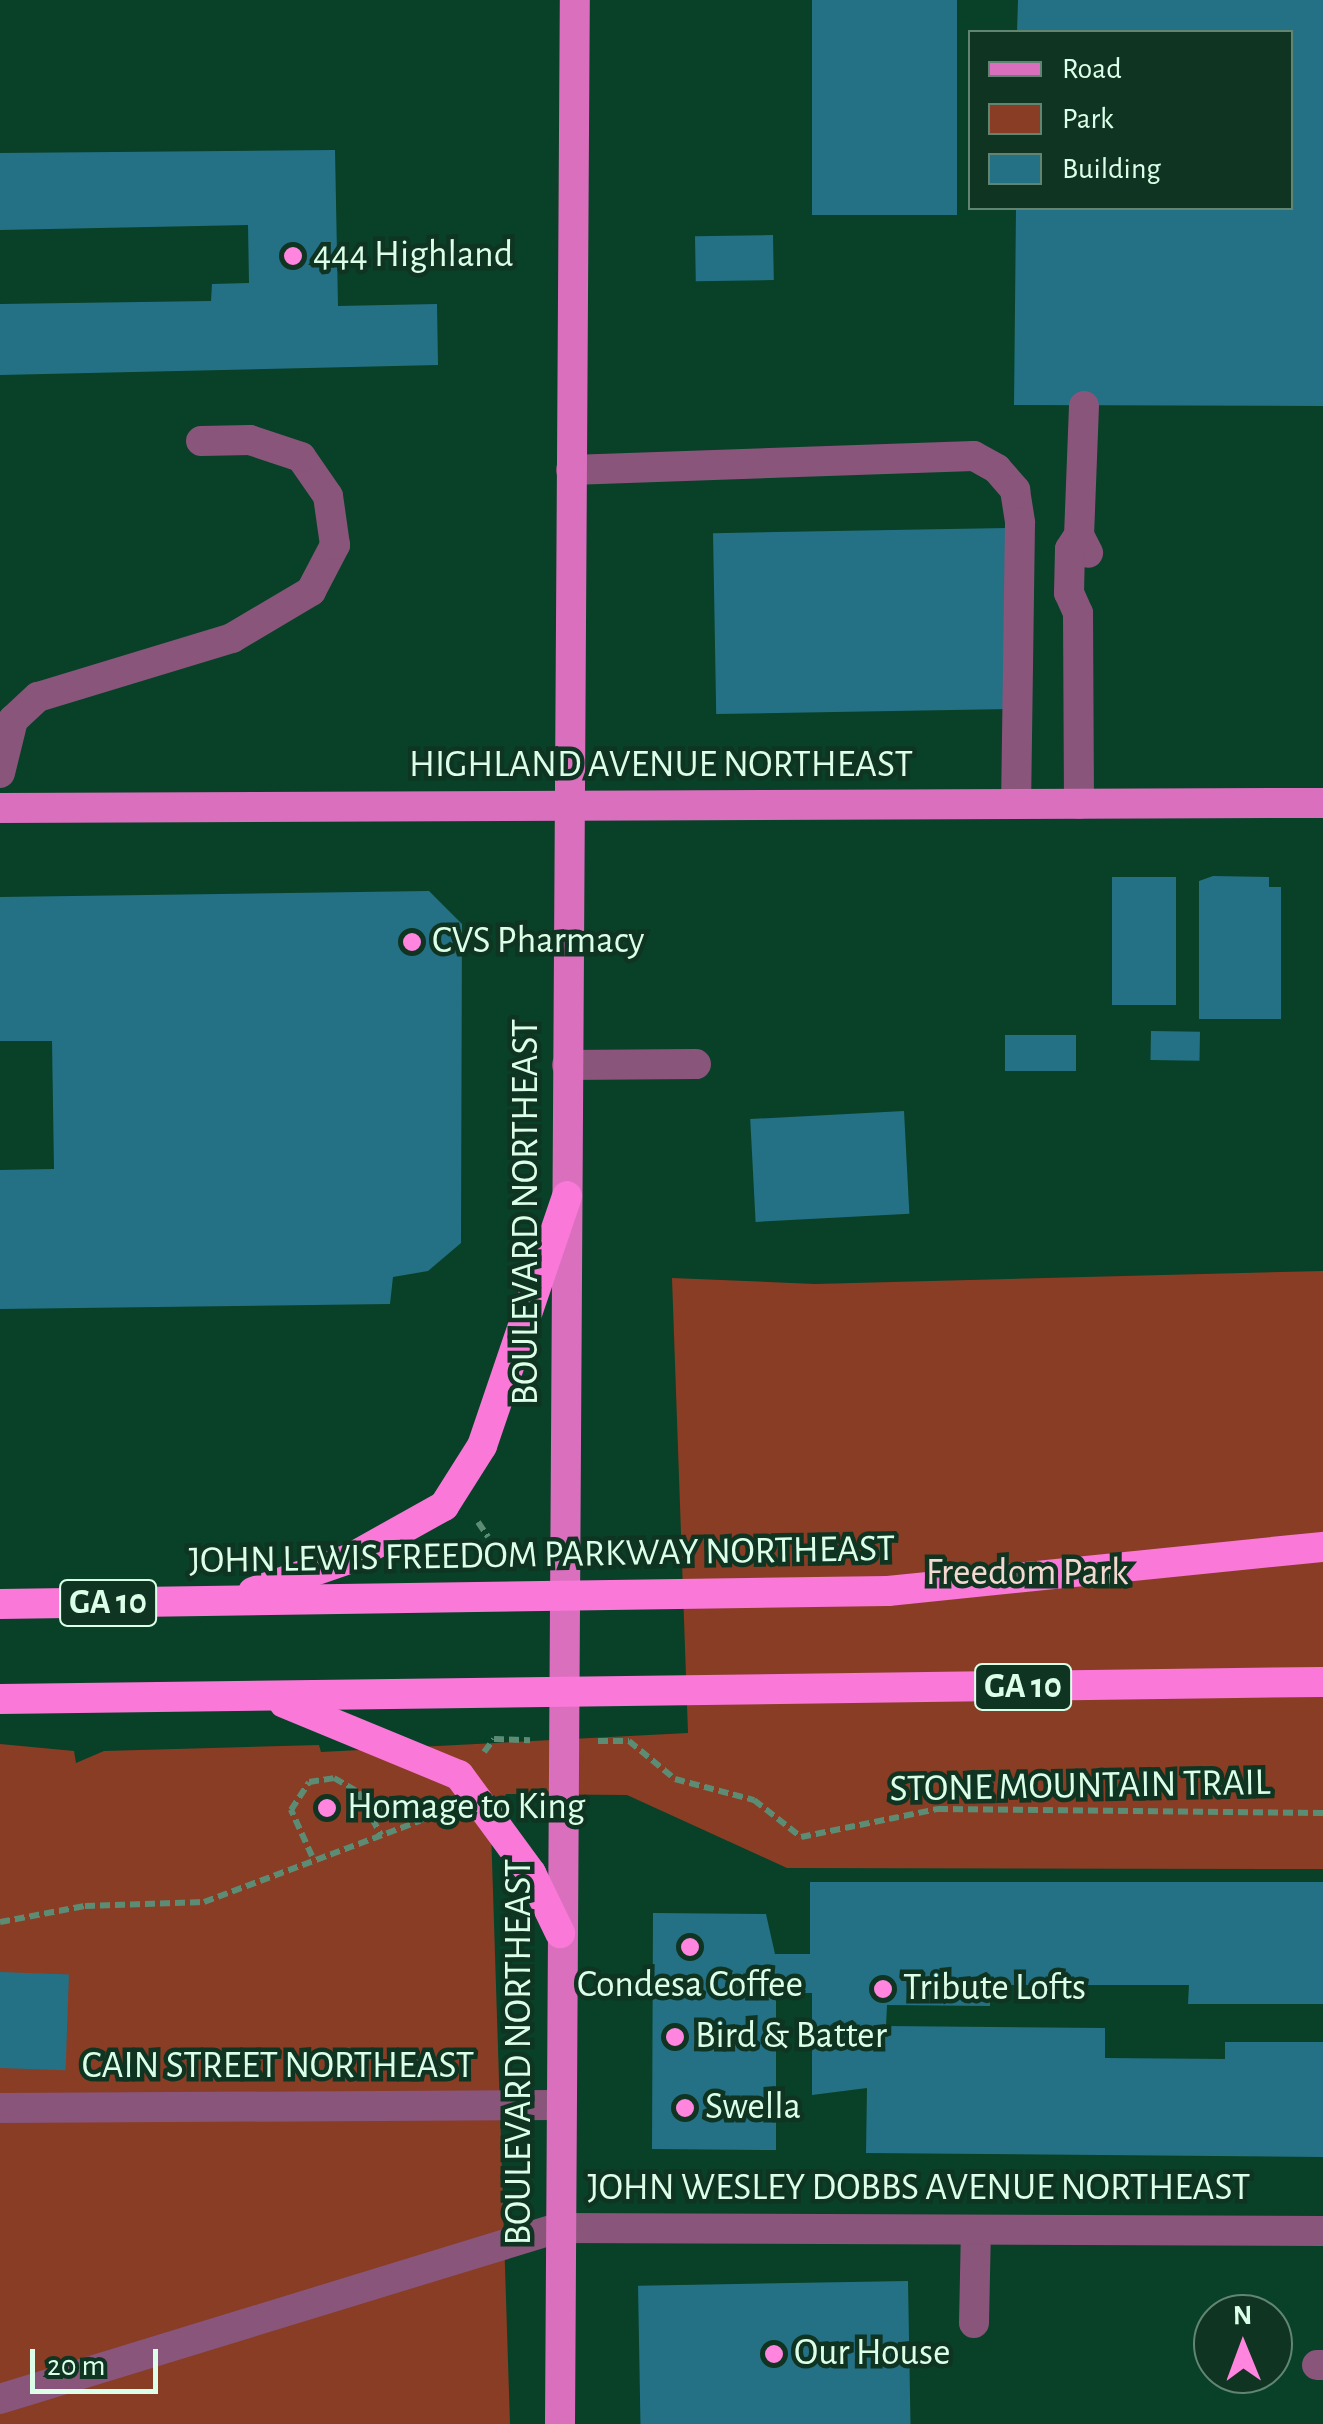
<!DOCTYPE html>
<html>
<head>
<meta charset="utf-8">
<style>
  body { margin:0 }
  #map { position:relative; width:1323px; height:2424px; overflow:hidden; background:#084127; font-family:"Alegreya Sans",sans-serif }
  div>[style] { position:absolute }
  .green>* { inset:0; background:#893d25 }
  .building>* { inset:0; background:#247185; transform-origin:0 0 }
  .path>* { height:6px; margin-top:-3px; transform-origin:0; background:repeating-linear-gradient(90deg,#5c8c74 0 10px,transparent 0 15px) }
  .minor>* { height:30px; margin:-15px; padding:0 15px; transform-origin:15px; border-radius:15px; background:#89557b }
  .major>* { height:30px; margin:-15px; padding:0 15px; transform-origin:15px; border-radius:15px; background:#da6fbe }
  .highway>* { height:30px; margin:-15px; padding:0 15px; transform-origin:15px; border-radius:15px; background:#f978d8 }
  .dots>* { width:28px; height:28px; translate:-50% -50%; box-sizing:border-box; border:5px solid #0f3421; border-radius:50% }
  span { translate:-50% -50%; white-space:nowrap; text-align:center; line-height:1.15; -webkit-text-stroke:9px #0f3421; paint-order:stroke }
  .shield-label span { padding:2px 8px; background:#0f3421; border:2px solid; border-radius:8px; -webkit-text-stroke-width:0 }
  .shield-label { font-size:35px; color:#dcffe9; font-weight:700 }
  .poi-label { font-size:38px; color:#dcffe9 }
  .left { translate:0 -50%; text-align:left }
  .street-label { font-size:38px; color:#dcffe9 }
  .park-label { font-size:38px; color:#f4d9d0 }
  .legend { position:absolute; left:968px; top:30px; width:325px; height:180px; box-sizing:border-box; background:#0f3421; border:2px solid #618571; margin:0; padding:12px 18px; list-style:none; font-size:30px; color:#dcffe9 }
  .legend li { display:flex; align-items:center; gap:20px; height:50px }
  .legend b { width:50px; border:2px solid #618571 }
  .north { position:absolute; left:1193px; top:2294px; width:100px; height:100px; box-sizing:border-box; background:#0f3421; border:2px solid #618571; border-radius:50%; rotate:359deg; font-size:28px; font-weight:700; line-height:40px; text-align:center; color:#dcffe9 }
  .north::after { content:''; display:block; margin:auto; width:35px; height:45px; background:#ff85df; clip-path:polygon(50% 0,100% 100%,50% 72%,0 100%) }
  .scale { position:absolute; left:30px; top:2349px; width:128px; height:45px; box-sizing:border-box; border:5px solid #dcffe9; border-top:0; padding-left:12px; font-size:30px; line-height:35px; white-space:nowrap; color:#dcffe9; -webkit-text-stroke:8px #0f3421; paint-order:stroke }
</style>
</head>
<body>
<div id="map">
  <div class="green">
    <div style="clip-path:polygon(1323px 1271px,1323px 1869px,787px 1868px,627px 1795px,506px 1794px,491px 1829px,510px 2424px,0 2424px,0 1744px,74px 1751px,76px 1763px,104px 1751px,319px 1745px,321px 1752px,688px 1733px,672px 1278px,815px 1284px)"></div>
  </div>
  <div class="building">
    <div style="left:812px;top:0;width:145px;height:215px"></div>
    <div style="clip-path:polygon(1018px 0,1323px 0,1323px 406px,1014px 405px,1016px 208px,1290px 208px,1290px 32px,1017px 32px)"></div>
    <div style="clip-path:polygon(335px 150px,338px 306px,437px 304px,438px 365px,0 375px,0 304px,211px 301px,212px 284px,249px 283px,248px 225px,0 230px,0 153px)"></div>
    <div style="left:773px;top:235px;width:45px;height:78px;rotate:89deg"></div>
    <div style="left:1007px;top:528px;width:181px;height:294px;rotate:89deg"></div>
    <div style="clip-path:polygon(1213px 876px,1269px 877px,1269px 887px,1281px 887px,1281px 1019px,1199px 1019px,1199px 881px)"></div>
    <div style="left:1112px;top:877px;width:64px;height:128px"></div>
    <div style="clip-path:polygon(429px 891px,462px 924px,461px 1243px,428px 1271px,393px 1277px,390px 1304px,0 1309px,0 1170px,54px 1169px,52px 1041px,0 1041px,0 897px)"></div>
    <div style="left:1151px;top:1031px;width:49px;height:29px;rotate:1deg"></div>
    <div style="left:1005px;top:1035px;width:71px;height:36px"></div>
    <div style="left:904px;top:1111px;width:103px;height:154px;rotate:87deg"></div>
    <div style="clip-path:polygon(810px 1882px,1323px 1882px,1323px 2004px,1188px 2004px,1189px 1985px,990px 1985px,990px 2006px,887px 2005px,886px 2026px,1105px 2028px,1105px 2058px,1225px 2059px,1225px 2042px,1323px 2042px,1323px 2157px,866px 2153px,867px 2088px,812px 2095px,812px 1993px,776px 1993px,776px 2150px,652px 2149px,653px 1913px,766px 1914px,775px 1954px,810px 1954px)"></div>
    <div style="left:0;top:1972px;width:69px;height:96px;rotate:2deg"></div>
    <div style="left:908px;top:2281px;width:143px;height:270px;rotate:89deg"></div>
  </div>
  <div class="path">
    <div style="left:478px;top:1522px;width:18px;rotate:56deg"></div>
    <div style="left:598px;top:1741px;width:31px"></div>
    <div style="left:629px;top:1741px;width:60px;rotate:39.6deg"></div>
    <div style="left:675px;top:1779px;width:82px;rotate:14.9deg"></div>
    <div style="left:754px;top:1800px;width:60px;rotate:38.2deg"></div>
    <div style="left:801px;top:1837px;width:140px;rotate:-11.6deg"></div>
    <div style="left:938px;top:1809px;width:385px;rotate:0.6deg"></div>
    <div style="left:484px;top:1752px;width:16px;rotate:-52deg"></div>
    <div style="left:494px;top:1739px;width:36px;rotate:2deg"></div>
    <div style="left:312px;top:1856px;width:51px;rotate:-114.5deg"></div>
    <div style="left:291px;top:1810px;width:33px;rotate:-57deg"></div>
    <div style="left:309px;top:1782px;width:25px;rotate:-9deg"></div>
    <div style="left:334px;top:1778px;width:28px;rotate:30deg"></div>
    <div style="left:358px;top:1792px;width:49px;rotate:61.9deg"></div>
    <div style="left:0;top:1922px;width:86px;rotate:-10.7deg"></div>
    <div style="left:85px;top:1906px;width:119px;rotate:-1.9deg"></div>
    <div style="left:204px;top:1902px;width:231px;rotate:-20.6deg"></div>
    <div style="left:420px;top:1821px;width:26px;rotate:-43deg"></div>
  </div>
  <div class="minor">
    <div style="left:1084px;top:406px;width:129px;rotate:92.2deg"></div>
    <div style="left:1079px;top:535px;width:20px;rotate:63deg"></div>
    <div style="left:571px;top:470px;width:403px;rotate:-2deg"></div>
    <div style="left:974px;top:456px;width:26px;rotate:29deg"></div>
    <div style="left:997px;top:469px;width:28px;rotate:49deg"></div>
    <div style="left:1015px;top:490px;width:33px;rotate:81deg"></div>
    <div style="left:1020px;top:523px;width:281px;rotate:90.8deg"></div>
    <div style="left:0;top:773px;width:55px;rotate:-76.2deg"></div>
    <div style="left:13px;top:720px;width:34px;rotate:-43deg"></div>
    <div style="left:38px;top:697px;width:203px;rotate:-16.9deg"></div>
    <div style="left:232px;top:638px;width:92px;rotate:-30.7deg"></div>
    <div style="left:311px;top:591px;width:52px;rotate:-62.4deg"></div>
    <div style="left:335px;top:545px;width:49px;rotate:-98.1deg"></div>
    <div style="left:328px;top:496px;width:47px;rotate:-124.7deg"></div>
    <div style="left:301px;top:457px;width:54px;rotate:-161.6deg"></div>
    <div style="left:250px;top:440px;width:49px;rotate:178.8deg"></div>
    <div style="left:1079px;top:804px;width:191px;rotate:-90.3deg"></div>
    <div style="left:1078px;top:613px;width:22px;rotate:-114deg"></div>
    <div style="left:1069px;top:593px;width:44px;rotate:-88.7deg"></div>
    <div style="left:1070px;top:549px;width:17px;rotate:-57deg"></div>
    <div style="left:567px;top:1065px;width:129px;rotate:-0.4deg"></div>
    <div style="left:0;top:2108px;width:557px;rotate:-0.31deg"></div>
    <div style="left:974px;top:2323px;width:93px;rotate:-88.8deg"></div>
    <div style="left:1317px;top:2365px;width:6px"></div>
    <div style="left:0;top:2399px;width:584px;rotate:-17.04deg"></div>
    <div style="left:558px;top:2228px;width:765px;rotate:0.22deg"></div>
  </div>
  <div class="major">
    <div style="left:0;top:808px;width:1323px;rotate:-0.22deg"></div>
    <div style="left:560px;top:2424px;width:2424px;rotate:-89.65deg"></div>
  </div>
  <div class="highway">
    <div style="left:253px;top:1592px;width:102px;rotate:-19deg"></div>
    <div style="left:349px;top:1559px;width:109px;rotate:-29.2deg"></div>
    <div style="left:444px;top:1506px;width:71px;rotate:-57.7deg"></div>
    <div style="left:482px;top:1446px;width:264px;rotate:-71.2deg"></div>
    <div style="left:0;top:1604px;width:888px;rotate:-0.84deg"></div>
    <div style="left:888px;top:1591px;width:437px;rotate:-5.8deg"></div>
    <div style="left:0;top:1699px;width:1323px;rotate:-0.74deg"></div>
    <div style="left:284px;top:1703px;width:189px;rotate:22.4deg"></div>
    <div style="left:459px;top:1775px;width:122px;rotate:53.7deg"></div>
    <div style="left:531px;top:1873px;width:67px;rotate:64.2deg"></div>
  </div>
  <div class="dots">
    <div style="left:293px;top:256px;background:#ff85df"></div>
    <div style="left:412px;top:942px;background:#ff85df"></div>
    <div style="left:327px;top:1808px;background:#ff85df"></div>
    <div style="left:690px;top:1947px;background:#ff85df"></div>
    <div style="left:883px;top:1989px;background:#ff85df"></div>
    <div style="left:675px;top:2037px;background:#ff85df"></div>
    <div style="left:685px;top:2108px;background:#ff85df"></div>
    <div style="left:774px;top:2354px;background:#ff85df"></div>
  </div>
  <div class="shield-label">
    <span style="left:108px;top:1603px">GA 10</span>
    <span style="left:1023px;top:1687px">GA 10</span>
  </div>
  <div class="poi-label">
    <span class="left" style="left:313px;top:256px">444 Highland</span>
    <span class="left" style="left:432px;top:942px">CVS Pharmacy</span>
    <span class="left" style="left:347px;top:1808px">Homage to King</span>
    <span style="left:690px;top:1986px">Condesa Coffee</span>
    <span class="left" style="left:903px;top:1989px">Tribute Lofts</span>
    <span class="left" style="left:695px;top:2037px">Bird &amp; Batter</span>
    <span class="left" style="left:705px;top:2108px">Swella</span>
    <span class="left" style="left:794px;top:2354px">Our House</span>
  </div>
  <div class="street-label">
    <span style="left:661px;top:766px">HIGHLAND AVENUE NORTHEAST</span>
    <span style="left:527px;top:1212px;rotate:-90deg">BOULEVARD NORTHEAST</span>
    <span style="left:542px;top:1556px;rotate:-1deg">JOHN LEWIS FREEDOM PARKWAY NORTHEAST</span>
    <span style="left:1080px;top:1787px;rotate:-1deg">STONE MOUNTAIN TRAIL</span>
    <span style="left:520px;top:2052px;rotate:-90deg">BOULEVARD NORTHEAST</span>
    <span style="left:278px;top:2067px">CAIN STREET NORTHEAST</span>
    <span style="left:919px;top:2189px">JOHN WESLEY DOBBS AVENUE NORTHEAST</span>
  </div>
  <div class="park-label">
    <span style="left:1027px;top:1574px">Freedom Park</span>
  </div>
  <ul class="legend">
  <li><b style="height:12px;background:#da6fbe"></b>Road</li>
  <li><b style="height:28px;background:#893d25"></b>Park</li>
  <li><b style="height:28px;background:#247185"></b>Building</li>
  </ul>
  <div class="north">N</div>
  <div class="scale">20 m</div>
</div>
</body>
</html>
